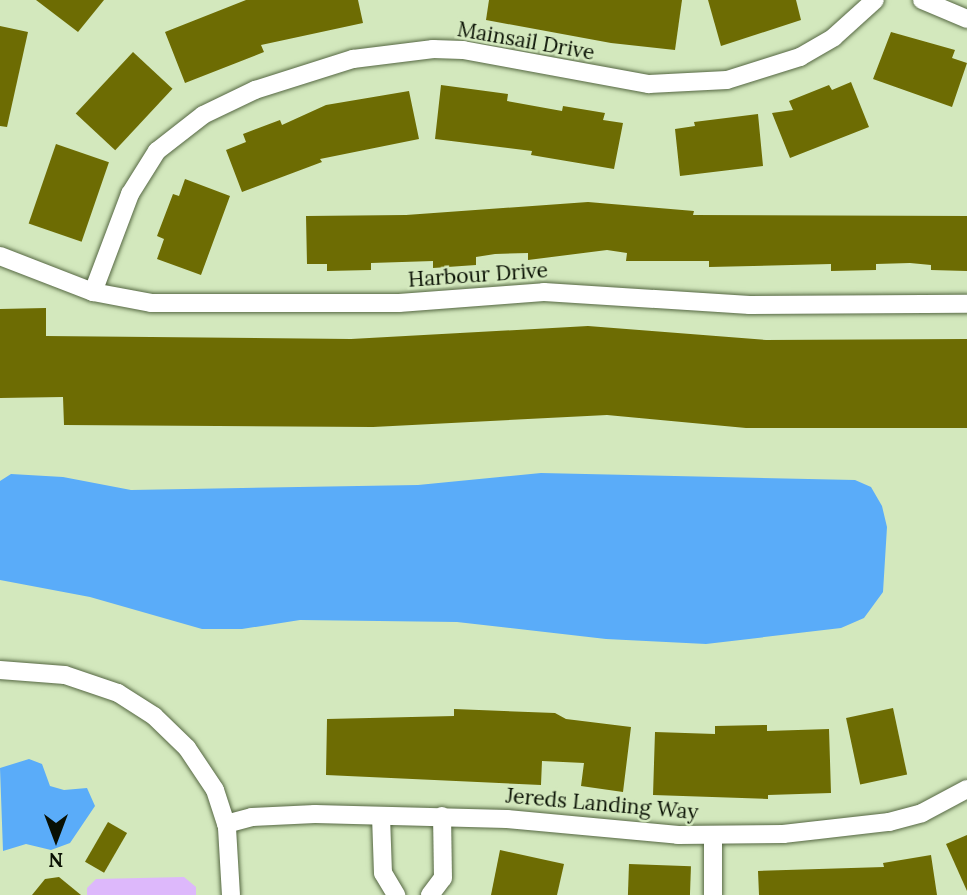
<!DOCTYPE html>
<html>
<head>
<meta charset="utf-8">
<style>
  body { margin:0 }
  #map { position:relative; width:967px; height:895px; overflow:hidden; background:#d3e8bd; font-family:Lora,serif }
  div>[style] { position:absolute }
  .green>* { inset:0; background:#ddb8fb }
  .water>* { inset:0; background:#5aacf9 }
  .building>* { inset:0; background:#6d6c03; transform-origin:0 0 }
  .roads { filter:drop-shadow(0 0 2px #556742) drop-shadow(0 0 2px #556742) }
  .minor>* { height:18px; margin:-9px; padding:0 9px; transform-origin:9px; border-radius:9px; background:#fff }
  span { translate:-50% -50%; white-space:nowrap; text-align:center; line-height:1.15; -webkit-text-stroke:5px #d3e8bd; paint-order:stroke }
  .street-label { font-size:21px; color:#091003 }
  .north { position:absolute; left:21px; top:804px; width:70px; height:70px; -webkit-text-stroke:5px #d3e8bd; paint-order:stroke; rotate:180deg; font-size:19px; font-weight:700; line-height:28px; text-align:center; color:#091003 }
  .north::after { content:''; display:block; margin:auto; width:24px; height:32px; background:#091003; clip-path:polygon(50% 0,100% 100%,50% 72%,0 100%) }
</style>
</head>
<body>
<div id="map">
  <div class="green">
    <div style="clip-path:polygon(184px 877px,196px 887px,196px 895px,87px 895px,87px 888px,96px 879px)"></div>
  </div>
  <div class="water">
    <div style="clip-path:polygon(541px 473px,855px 480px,871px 487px,882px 506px,887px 527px,883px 592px,864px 618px,841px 628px,706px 644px,606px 639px,457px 622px,300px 620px,242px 629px,202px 629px,90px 597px,0 580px,0 481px,11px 474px,63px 477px,131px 490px,418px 485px)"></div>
    <div style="clip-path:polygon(29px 759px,42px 764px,50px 786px,64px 790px,87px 788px,95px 806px,70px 843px,51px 850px,26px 844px,3px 851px,0 768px)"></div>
  </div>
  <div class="building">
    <div style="clip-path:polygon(36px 0,104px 0,78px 32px)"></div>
    <div style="clip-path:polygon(246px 0,358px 0,363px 23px,261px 45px,264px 52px,185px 83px,165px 32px)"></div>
    <div style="clip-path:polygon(489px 0,682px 0,675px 50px,611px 43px,486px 20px)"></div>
    <div style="clip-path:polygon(708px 0,796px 0,801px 20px,721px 46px)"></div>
    <div style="clip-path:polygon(0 26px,28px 32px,7px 127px,0 126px)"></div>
    <div style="clip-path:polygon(891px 32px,955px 50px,952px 58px,967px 63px,952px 107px,873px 79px)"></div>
    <div style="left:133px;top:52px;width:54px;height:84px;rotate:43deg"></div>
    <div style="clip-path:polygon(851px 82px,869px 127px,790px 158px,772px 113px,793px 110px,789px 101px,829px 85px,832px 90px)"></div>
    <div style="clip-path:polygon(441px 85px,508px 94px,507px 101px,562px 111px,563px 106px,605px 113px,603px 120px,623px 123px,614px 169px,531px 155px,532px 151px,435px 139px)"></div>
    <div style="clip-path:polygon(409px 91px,419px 139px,320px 159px,322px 162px,242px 192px,226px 150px,246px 142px,243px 134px,280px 120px,282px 125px,326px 105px)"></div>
    <div style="clip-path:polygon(758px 114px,763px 166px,680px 176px,675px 129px,695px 126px,694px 122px)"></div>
    <div style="left:56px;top:144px;width:56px;height:84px;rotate:19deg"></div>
    <div style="clip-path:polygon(185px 179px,230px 196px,201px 275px,157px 259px,164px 239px,157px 236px,173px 194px,179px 196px)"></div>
    <div style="clip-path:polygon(588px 202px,694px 211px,693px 215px,967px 216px,967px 271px,931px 270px,931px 265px,910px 263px,876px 264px,876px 270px,831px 271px,831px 264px,709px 267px,709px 261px,626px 261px,627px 253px,607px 250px,528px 260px,528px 253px,495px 254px,476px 257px,476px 265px,433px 268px,433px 261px,371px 263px,371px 270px,327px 271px,327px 264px,307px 264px,306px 216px,406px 215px)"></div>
    <div style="clip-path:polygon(46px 308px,46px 336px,351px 339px,588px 326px,766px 340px,967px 339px,967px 428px,746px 428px,607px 415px,373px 427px,64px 425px,63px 397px,0 398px,0 309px)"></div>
    <div style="left:893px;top:708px;width:68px;height:48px;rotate:78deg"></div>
    <div style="clip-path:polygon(454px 709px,555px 713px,566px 719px,631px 727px,623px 792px,581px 786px,584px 763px,542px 761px,541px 785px,326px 775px,327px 719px,454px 716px)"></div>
    <div style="clip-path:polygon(767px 725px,767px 731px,829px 729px,831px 793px,768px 795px,768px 799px,653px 795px,655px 732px,715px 734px,715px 726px)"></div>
    <div style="left:108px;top:822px;width:22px;height:46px;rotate:30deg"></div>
    <div style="clip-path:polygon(967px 835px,967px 891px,946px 844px)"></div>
    <div style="clip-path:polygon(500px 850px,564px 864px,557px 895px,491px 895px)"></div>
    <div style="clip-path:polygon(931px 855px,937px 895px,759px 895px,758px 871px,884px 867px,883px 863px)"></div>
    <div style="left:629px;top:864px;width:62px;height:31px;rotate:2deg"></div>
    <div style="clip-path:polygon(59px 877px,81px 895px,32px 895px,45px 879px)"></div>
  </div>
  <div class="roads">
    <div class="minor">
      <div style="left:922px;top:0;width:49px;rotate:22.9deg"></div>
      <div style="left:0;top:256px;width:100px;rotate:21.2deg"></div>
      <div style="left:93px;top:292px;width:59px;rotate:10.7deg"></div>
      <div style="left:151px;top:303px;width:248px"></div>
      <div style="left:399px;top:303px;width:145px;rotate:-4.3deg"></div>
      <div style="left:544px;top:292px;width:206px;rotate:3.6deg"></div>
      <div style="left:750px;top:305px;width:217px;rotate:-0.3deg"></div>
      <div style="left:93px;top:292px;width:105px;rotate:-69.3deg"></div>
      <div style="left:130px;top:194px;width:51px;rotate:-57.9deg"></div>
      <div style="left:157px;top:151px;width:58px;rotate:-38deg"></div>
      <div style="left:203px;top:115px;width:58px;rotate:-25.7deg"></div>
      <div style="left:255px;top:90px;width:103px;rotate:-17.6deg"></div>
      <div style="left:353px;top:59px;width:81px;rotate:-7.1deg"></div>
      <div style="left:433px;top:49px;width:30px;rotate:2deg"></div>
      <div style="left:463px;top:50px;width:189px;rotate:10.4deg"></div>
      <div style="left:649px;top:84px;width:78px;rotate:-2.9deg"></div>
      <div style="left:727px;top:80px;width:77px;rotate:-17.5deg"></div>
      <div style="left:800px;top:57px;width:39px;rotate:-30deg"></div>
      <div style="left:834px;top:37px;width:55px;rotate:-42.1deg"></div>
      <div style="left:0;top:670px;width:65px;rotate:4.4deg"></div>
      <div style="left:65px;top:675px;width:56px;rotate:18.8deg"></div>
      <div style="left:118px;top:693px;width:43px;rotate:32.6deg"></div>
      <div style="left:154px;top:716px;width:46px;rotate:44.1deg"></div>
      <div style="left:187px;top:748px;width:50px;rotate:56.3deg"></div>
      <div style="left:215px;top:790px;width:40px;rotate:72deg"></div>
      <div style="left:227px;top:828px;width:67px;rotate:86.6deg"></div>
      <div style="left:381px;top:816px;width:57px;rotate:88deg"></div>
      <div style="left:383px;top:873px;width:26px;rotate:59deg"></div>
      <div style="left:226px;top:824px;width:27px;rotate:-15deg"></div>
      <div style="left:252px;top:817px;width:63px;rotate:-2.7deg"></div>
      <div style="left:315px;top:814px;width:192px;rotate:1.5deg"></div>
      <div style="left:507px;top:819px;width:172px;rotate:5.3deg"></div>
      <div style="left:678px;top:835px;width:105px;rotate:-0.5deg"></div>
      <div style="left:783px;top:834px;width:107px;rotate:-6.5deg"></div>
      <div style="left:889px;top:822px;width:34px;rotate:-15deg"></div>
      <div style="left:922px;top:813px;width:51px;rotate:-28.1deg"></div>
      <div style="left:713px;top:836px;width:59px;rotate:90deg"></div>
      <div style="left:430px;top:895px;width:21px;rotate:-53deg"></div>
      <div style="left:443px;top:878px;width:62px;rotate:-90.9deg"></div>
    </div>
  </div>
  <div class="street-label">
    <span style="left:526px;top:41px;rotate:10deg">Mainsail Drive</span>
    <span style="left:478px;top:275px;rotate:-4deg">Harbour Drive</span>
    <span style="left:602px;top:804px;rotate:5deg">Jereds Landing Way</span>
  </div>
  <div class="north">N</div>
</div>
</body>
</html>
